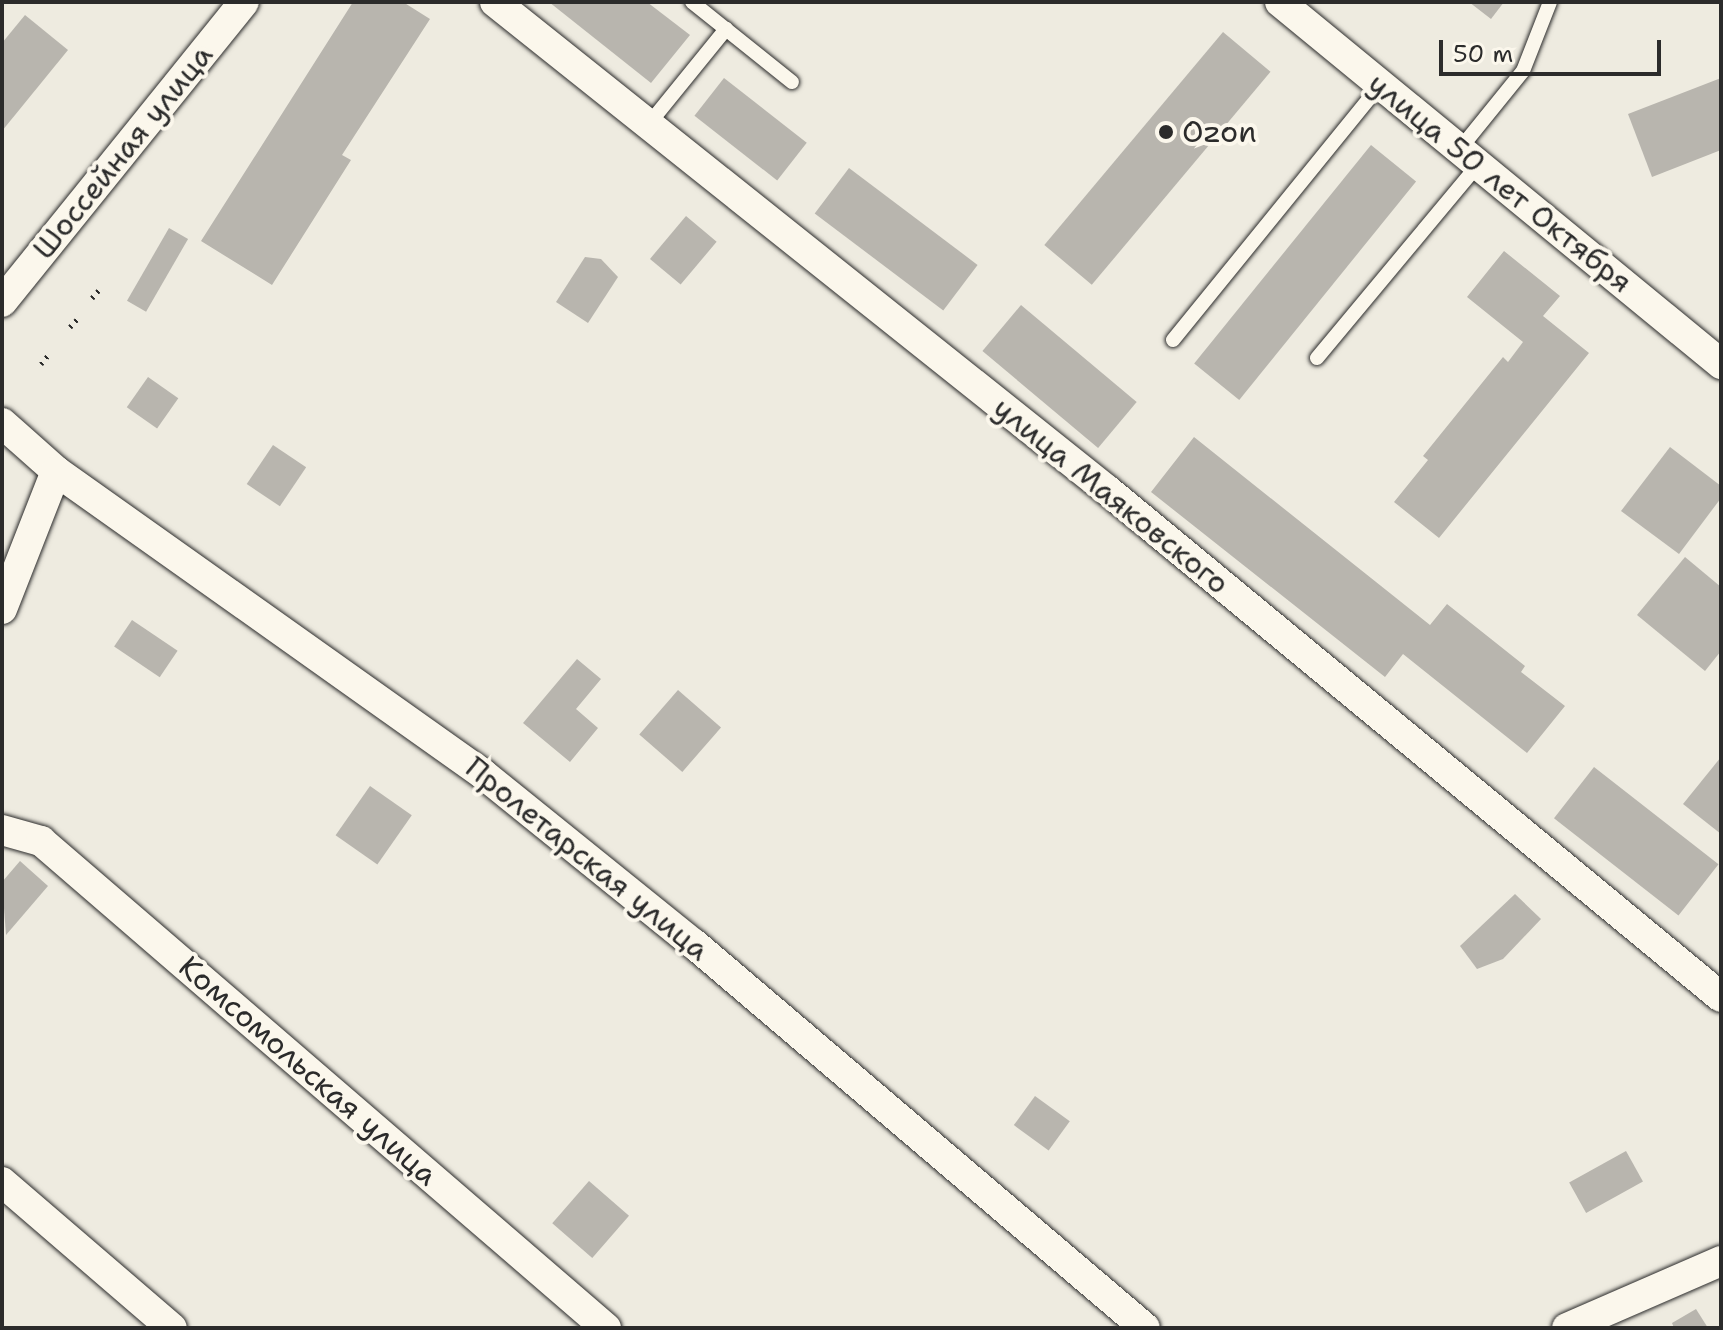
<!DOCTYPE html>
<html>
<head>
<meta charset="utf-8">
<style>
  body { margin:0 }
  #map { position:relative; width:1723px; height:1330px; overflow:hidden; background:#eeebe0; font-family:"Shantell Sans",sans-serif }
  div>[style] { position:absolute }
  .building>* { inset:0; background:#b8b5ae; transform-origin:0 0 }
  .path>* { height:5px; margin-top:-2.5px; transform-origin:0; background:repeating-linear-gradient(90deg,#2b2b2b 0 2px,transparent 0 8px) }
  .roads { filter:drop-shadow(0 0 2px #2b2b2b) drop-shadow(0 0 2px #2b2b2b) }
  .lane>* { height:14px; margin:-7px; padding:0 7px; transform-origin:7px; border-radius:7px; background:#fbf7ec }
  .street>* { height:30px; margin:-15px; padding:0 15px; transform-origin:15px; border-radius:15px; background:#fbf7ec }
  .dots>* { width:22px; height:22px; translate:-50% -50%; box-sizing:border-box; border:4px solid #fbf7ec; border-radius:50% }
  span { translate:-50% -50%; white-space:nowrap; text-align:center; line-height:1.15; -webkit-text-stroke:8px #fbf7ec; paint-order:stroke }
  .poi-label { font-size:30px; color:#2b2b2b }
  .left { translate:0 -50%; text-align:left }
  .street-label { font-size:30px; color:#2b2b2b }
  .frame { position:absolute; inset:0; border:4px solid #2b2b2b; pointer-events:none }
  .scale { position:absolute; left:1439px; top:40px; width:222px; height:36px; box-sizing:border-box; border:4px solid #2b2b2b; border-top:0; padding-left:10px; font-size:24px; line-height:28px; white-space:nowrap; color:#2b2b2b; -webkit-text-stroke:6px #fbf7ec; paint-order:stroke }
</style>
</head>
<body>
<div id="map">
  <div class="building">
    <div style="clip-path:polygon(353px 2px,403px 2px,430px 19px,342px 155px,351px 160px,272px 285px,201px 241px)"></div>
    <div style="clip-path:polygon(549px 2px,647px 2px,690px 35px,651px 83px)"></div>
    <div style="clip-path:polygon(1469px 2px,1504px 2px,1491px 19px)"></div>
    <div style="clip-path:polygon(25px 15px,68px 50px,2px 131px,2px 43px)"></div>
    <div style="left:1223px;top:32px;width:62px;height:278px;rotate:40deg"></div>
    <div style="left:724px;top:78px;width:105px;height:48px;rotate:38deg"></div>
    <div style="clip-path:polygon(1721px 78px,1721px 150px,1652px 177px,1628px 114px)"></div>
    <div style="left:1371px;top:145px;width:58px;height:281px;rotate:39deg"></div>
    <div style="left:849px;top:168px;width:161px;height:57px;rotate:37deg"></div>
    <div style="left:686px;top:216px;width:40px;height:56px;rotate:40deg"></div>
    <div style="left:169px;top:228px;width:22px;height:84px;rotate:30deg"></div>
    <div style="clip-path:polygon(1504px 251px,1560px 296px,1543px 316px,1589px 353px,1439px 538px,1394px 502px,1428px 460px,1423px 456px,1503px 357px,1508px 362px,1523px 342px,1467px 297px)"></div>
    <div style="clip-path:polygon(585px 257px,601px 259px,618px 277px,588px 323px,556px 302px)"></div>
    <div style="left:1021px;top:305px;width:151px;height:60px;rotate:40deg"></div>
    <div style="left:148px;top:377px;width:37px;height:37px;rotate:35deg"></div>
    <div style="clip-path:polygon(1194px 437px,1430px 625px,1447px 604px,1525px 666px,1521px 672px,1565px 706px,1527px 753px,1403px 654px,1385px 677px,1151px 492px)"></div>
    <div style="left:273px;top:445px;width:40px;height:47px;rotate:34deg"></div>
    <div style="clip-path:polygon(1670px 447px,1721px 486px,1721px 498px,1679px 554px,1621px 511px)"></div>
    <div style="clip-path:polygon(1685px 557px,1721px 587px,1721px 651px,1705px 671px,1637px 615px)"></div>
    <div style="left:132px;top:620px;width:55px;height:32px;rotate:34deg"></div>
    <div style="clip-path:polygon(577px 659px,601px 679px,576px 709px,598px 728px,570px 762px,523px 723px)"></div>
    <div style="left:678px;top:690px;width:57px;height:59px;rotate:41deg"></div>
    <div style="clip-path:polygon(1721px 757px,1721px 834px,1683px 804px)"></div>
    <div style="left:1594px;top:767px;width:158px;height:65px;rotate:38deg"></div>
    <div style="left:370px;top:786px;width:51px;height:60px;rotate:35deg"></div>
    <div style="clip-path:polygon(20px 861px,48px 886px,6px 935px,2px 882px)"></div>
    <div style="clip-path:polygon(1515px 894px,1541px 919px,1503px 959px,1477px 969px,1460px 946px)"></div>
    <div style="left:1035px;top:1096px;width:43px;height:36px;rotate:36deg"></div>
    <div style="left:1626px;top:1151px;width:35px;height:65px;rotate:61deg"></div>
    <div style="left:589px;top:1181px;width:53px;height:56px;rotate:41deg"></div>
    <div style="clip-path:polygon(1696px 1309px,1708px 1328px,1674px 1328px,1672px 1323px)"></div>
  </div>
  <div class="path">
    <div style="left:92px;top:298px;width:11px;rotate:-49deg"></div>
    <div style="left:70px;top:327px;width:12px;rotate:-48deg"></div>
    <div style="left:41px;top:364px;width:13px;rotate:-51deg"></div>
  </div>
  <div class="roads">
    <div class="lane">
      <div style="left:692px;top:2px;width:128px;rotate:38.7deg"></div>
      <div style="left:648px;top:125px;width:124px;rotate:-50.9deg"></div>
      <div style="left:1459px;top:150px;width:102px;rotate:-51deg"></div>
      <div style="left:1523px;top:71px;width:74px;rotate:-68.6deg"></div>
      <div style="left:1173px;top:340px;width:328px;rotate:-50.9deg"></div>
      <div style="left:1317px;top:358px;width:251px;rotate:-50.2deg"></div>
    </div>
    <div class="street">
      <div style="left:495px;top:2px;width:783px;rotate:38.57deg"></div>
      <div style="left:1107px;top:490px;width:796px;rotate:39.55deg"></div>
      <div style="left:1280px;top:2px;width:571px;rotate:39.38deg"></div>
      <div style="left:2px;top:302px;width:385px;rotate:-51.1deg"></div>
      <div style="left:2px;top:423px;width:72px;rotate:41.6deg"></div>
      <div style="left:56px;top:471px;width:524px;rotate:35.36deg"></div>
      <div style="left:483px;top:774px;width:271px;rotate:38.9deg"></div>
      <div style="left:694px;top:944px;width:592px;rotate:40.41deg"></div>
      <div style="left:2px;top:609px;width:148px;rotate:-68.6deg"></div>
      <div style="left:2px;top:830px;width:41px;rotate:15.8deg"></div>
      <div style="left:41px;top:841px;width:746px;rotate:40.76deg"></div>
      <div style="left:2px;top:1182px;width:224px;rotate:40.7deg"></div>
      <div style="left:1567px;top:1328px;width:168px;rotate:-23.5deg"></div>
    </div>
  </div>
  <div class="dots">
    <div style="left:1166px;top:132px;background:#2b2b2b"></div>
  </div>
  <div class="poi-label">
    <span class="left" style="left:1182px;top:132px">Ozon</span>
  </div>
  <div class="street-label">
    <span style="left:123px;top:152px;rotate:-51deg">Шоссейная улица</span>
    <span style="left:1500px;top:183px;rotate:39deg">улица 50 лет Октября</span>
    <span style="left:1111px;top:496px;rotate:39deg">улица Маяковского</span>
    <span style="left:587px;top:859px;rotate:39deg">Пролетарская улица</span>
    <span style="left:308px;top:1071px;rotate:41deg">Комсомольская улица</span>
  </div>
  <div class="frame"></div>
  <div class="scale">50 m</div>
</div>
</body>
</html>
